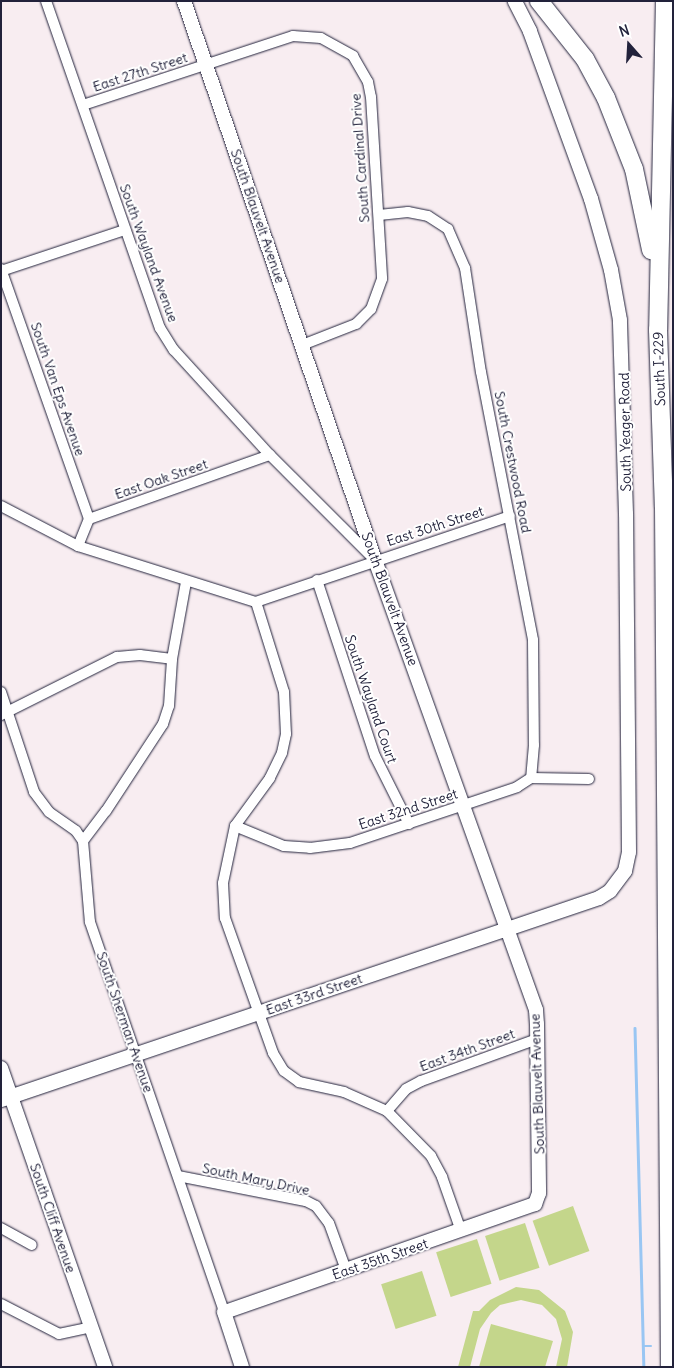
<!DOCTYPE html>
<html>
<head>
<meta charset="utf-8">
<style>
  body { margin:0 }
  #map { position:relative; width:674px; height:1368px; overflow:hidden; background:#f8edf1; font-family:Delius,sans-serif }
  div>[style] { position:absolute }
  .green>* { inset:0; background:#c4d68b; transform-origin:0 0 }
  .stream>* { height:2.5px; margin:-1.25px; padding:0 1.25px; transform-origin:1.25px; border-radius:1.25px; background:#99c6f3 }
  .roads { filter:drop-shadow(0 0 1px #22223b) drop-shadow(0 0 1px #22223b) }
  .street>* { height:10px; margin:-5px; padding:0 5px; transform-origin:5px; border-radius:5px; background:#fff }
  .secondary>* { height:14px; margin:-7px; padding:0 7px; transform-origin:7px; border-radius:7px; background:#fff }
  .highway>* { height:18px; margin:-9px; padding:0 9px; transform-origin:9px; border-radius:9px; background:#fff }
  span { translate:-50% -50%; white-space:nowrap; text-align:center; line-height:1.15; -webkit-text-stroke:4px #fff; paint-order:stroke }
  .street-label { font-size:14px; color:#22223b }
  .frame { position:absolute; inset:0; border:2px solid #22223b; pointer-events:none }
  .north { position:absolute; left:604px; top:20px; width:50px; height:50px; -webkit-text-stroke:4px #fff; paint-order:stroke; rotate:341deg; font-size:14px; font-weight:700; line-height:20px; text-align:center; color:#22223b }
  .north::after { content:''; display:block; margin:auto; width:18px; height:22px; background:#22223b; clip-path:polygon(50% 0,100% 100%,50% 72%,0 100%) }
</style>
</head>
<body>
<div id="map">
  <div class="green">
    <div style="left:573px;top:1206px;width:48px;height:43px;rotate:70deg"></div>
    <div style="left:525px;top:1223px;width:47px;height:42px;rotate:72deg"></div>
    <div style="left:477px;top:1239px;width:47px;height:43px;rotate:72deg"></div>
    <div style="left:422px;top:1271px;width:47px;height:43px;rotate:72deg"></div>
    <div style="clip-path:polygon(516px 1287px,539px 1290px,565px 1311px,573px 1332px,567px 1367px,556px 1367px,562px 1339px,556px 1319px,542px 1305px,521px 1300px,500px 1305px,491px 1313px,480px 1329px,470px 1367px,458px 1367px,473px 1311px,479px 1311px,490px 1300px)"></div>
    <div style="clip-path:polygon(491px 1324px,553px 1341px,545px 1367px,479px 1367px)"></div>
  </div>
  <div class="stream">
    <div style="left:635px;top:1028px;width:339px;rotate:88.5deg"></div>
    <div style="left:644px;top:1346px;width:7px"></div>
  </div>
  <div class="roads">
    <div class="street">
      <div style="left:46px;top:1px;width:346px;rotate:70.8deg"></div>
      <div style="left:160px;top:328px;width:26px;rotate:58deg"></div>
      <div style="left:174px;top:350px;width:142px;rotate:47.6deg"></div>
      <div style="left:270px;top:455px;width:144px;rotate:45deg"></div>
      <div style="left:83px;top:105px;width:221px;rotate:-18.2deg"></div>
      <div style="left:293px;top:36px;width:28px;rotate:4deg"></div>
      <div style="left:321px;top:38px;width:37px;rotate:29deg"></div>
      <div style="left:353px;top:56px;width:30px;rotate:60deg"></div>
      <div style="left:368px;top:82px;width:15px;rotate:79deg"></div>
      <div style="left:371px;top:97px;width:182px;rotate:86.5deg"></div>
      <div style="left:382px;top:279px;width:32px;rotate:110deg"></div>
      <div style="left:371px;top:309px;width:21px;rotate:135deg"></div>
      <div style="left:356px;top:324px;width:58px;rotate:158.7deg"></div>
      <div style="left:379px;top:215px;width:29px;rotate:-6deg"></div>
      <div style="left:408px;top:212px;width:20px;rotate:11deg"></div>
      <div style="left:428px;top:216px;width:24px;rotate:33deg"></div>
      <div style="left:448px;top:229px;width:43px;rotate:66.4deg"></div>
      <div style="left:465px;top:268px;width:105px;rotate:81.3deg"></div>
      <div style="left:481px;top:372px;width:273px;rotate:79deg"></div>
      <div style="left:533px;top:640px;width:105px;rotate:89.5deg"></div>
      <div style="left:534px;top:745px;width:33px;rotate:95deg"></div>
      <div style="left:1px;top:269px;width:265px;rotate:70.6deg"></div>
      <div style="left:1px;top:271px;width:131px;rotate:-18.3deg"></div>
      <div style="left:1px;top:506px;width:87px;rotate:27.5deg"></div>
      <div style="left:78px;top:546px;width:187px;rotate:17.5deg"></div>
      <div style="left:78px;top:546px;width:29px;rotate:-68deg"></div>
      <div style="left:89px;top:519px;width:192px;rotate:-19.5deg"></div>
      <div style="left:317px;top:580px;width:185px;rotate:71.8deg"></div>
      <div style="left:375px;top:756px;width:76px;rotate:63.4deg"></div>
      <div style="left:256px;top:602px;width:94px;rotate:72.7deg"></div>
      <div style="left:284px;top:692px;width:42px;rotate:87.3deg"></div>
      <div style="left:286px;top:734px;width:19px;rotate:102deg"></div>
      <div style="left:282px;top:753px;width:28px;rotate:116deg"></div>
      <div style="left:270px;top:778px;width:59px;rotate:126.1deg"></div>
      <div style="left:235px;top:826px;width:58px;rotate:101.9deg"></div>
      <div style="left:223px;top:883px;width:35px;rotate:87deg"></div>
      <div style="left:225px;top:918px;width:143px;rotate:70.4deg"></div>
      <div style="left:273px;top:1053px;width:21px;rotate:59deg"></div>
      <div style="left:284px;top:1071px;width:19px;rotate:36deg"></div>
      <div style="left:299px;top:1082px;width:46px;rotate:12.5deg"></div>
      <div style="left:344px;top:1092px;width:47px;rotate:23.8deg"></div>
      <div style="left:387px;top:1111px;width:63px;rotate:45.6deg"></div>
      <div style="left:431px;top:1156px;width:24px;rotate:62deg"></div>
      <div style="left:442px;top:1177px;width:57px;rotate:70.6deg"></div>
      <div style="left:256px;top:602px;width:268px;rotate:-18.7deg"></div>
      <div style="left:1px;top:692px;width:105px;rotate:71.7deg"></div>
      <div style="left:34px;top:792px;width:25px;rotate:53deg"></div>
      <div style="left:49px;top:812px;width:33px;rotate:35deg"></div>
      <div style="left:76px;top:831px;width:12px;rotate:55deg"></div>
      <div style="left:83px;top:841px;width:81px;rotate:85.1deg"></div>
      <div style="left:90px;top:922px;width:412px;rotate:71deg"></div>
      <div style="left:1px;top:715px;width:130px;rotate:-26.6deg"></div>
      <div style="left:117px;top:657px;width:23px;rotate:-5deg"></div>
      <div style="left:140px;top:655px;width:32px;rotate:7deg"></div>
      <div style="left:235px;top:826px;width:53px;rotate:22.2deg"></div>
      <div style="left:284px;top:846px;width:26px;rotate:4deg"></div>
      <div style="left:310px;top:848px;width:40px;rotate:-7.1deg"></div>
      <div style="left:350px;top:843px;width:176px;rotate:-18.5deg"></div>
      <div style="left:517px;top:787px;width:17px;rotate:-33deg"></div>
      <div style="left:531px;top:778px;width:58px;rotate:1deg"></div>
      <div style="left:83px;top:841px;width:38px;rotate:-53deg"></div>
      <div style="left:106px;top:811px;width:104px;rotate:-56.8deg"></div>
      <div style="left:163px;top:724px;width:19px;rotate:-72deg"></div>
      <div style="left:169px;top:706px;width:47px;rotate:-86.3deg"></div>
      <div style="left:172px;top:659px;width:78px;rotate:-79.7deg"></div>
      <div style="left:387px;top:1111px;width:29px;rotate:-49deg"></div>
      <div style="left:406px;top:1089px;width:17px;rotate:-28deg"></div>
      <div style="left:421px;top:1081px;width:123px;rotate:-19.9deg"></div>
      <div style="left:178px;top:1176px;width:130px;rotate:11.1deg"></div>
      <div style="left:306px;top:1201px;width:11px;rotate:27deg"></div>
      <div style="left:316px;top:1206px;width:21px;rotate:53deg"></div>
      <div style="left:329px;top:1223px;width:50px;rotate:70.1deg"></div>
      <div style="left:1px;top:1228px;width:35px;rotate:29deg"></div>
      <div style="left:1px;top:1304px;width:65px;rotate:27.3deg"></div>
      <div style="left:59px;top:1334px;width:33px;rotate:-12deg"></div>
    </div>
    <div class="secondary">
      <div style="left:184px;top:1px;width:591px;rotate:71.14deg"></div>
      <div style="left:375px;top:560px;width:478px;rotate:70.3deg"></div>
      <div style="left:536px;top:1010px;width:14px;rotate:86deg"></div>
      <div style="left:537px;top:1024px;width:169px;rotate:89.3deg"></div>
      <div style="left:539px;top:1193px;width:12px;rotate:110deg"></div>
      <div style="left:535px;top:1204px;width:329px;rotate:160.8deg"></div>
      <div style="left:224px;top:1312px;width:58px;rotate:71.9deg"></div>
      <div style="left:1px;top:1068px;width:317px;rotate:70.8deg"></div>
      <div style="left:1px;top:1100px;width:631px;rotate:-18.66deg"></div>
      <div style="left:599px;top:898px;width:13px;rotate:-32deg"></div>
      <div style="left:610px;top:891px;width:25px;rotate:-53deg"></div>
      <div style="left:625px;top:871px;width:19px;rotate:-78deg"></div>
      <div style="left:629px;top:852px;width:338px;rotate:-90.5deg"></div>
      <div style="left:626px;top:514px;width:194px;rotate:-91.8deg"></div>
      <div style="left:620px;top:320px;width:51px;rotate:-100.2deg"></div>
      <div style="left:611px;top:270px;width:74px;rotate:-105.7deg"></div>
      <div style="left:591px;top:199px;width:179px;rotate:-110deg"></div>
      <div style="left:530px;top:31px;width:34px;rotate:-117deg"></div>
    </div>
    <div class="highway">
      <div style="left:539px;top:1px;width:74px;rotate:51.6deg"></div>
      <div style="left:585px;top:59px;width:44px;rotate:61.7deg"></div>
      <div style="left:606px;top:98px;width:76px;rotate:68.5deg"></div>
      <div style="left:634px;top:169px;width:83px;rotate:78.1deg"></div>
      <div style="left:665px;top:1px;width:329px;rotate:91.2deg"></div>
      <div style="left:658px;top:330px;width:177px;rotate:88.1deg"></div>
      <div style="left:664px;top:507px;width:860px;rotate:89.6deg"></div>
    </div>
  </div>
  <div class="street-label">
    <span style="left:140px;top:72px;rotate:-18deg">East 27th Street</span>
    <span style="left:360px;top:158px;rotate:-94deg">South Cardinal Drive</span>
    <span style="left:258px;top:216px;rotate:71deg">South Blauvelt Avenue</span>
    <span style="left:149px;top:253px;rotate:70deg">South Wayland Avenue</span>
    <span style="left:659px;top:369px;rotate:-92deg">South I-229</span>
    <span style="left:58px;top:389px;rotate:71deg">South Van Eps Avenue</span>
    <span style="left:625px;top:432px;rotate:-91deg">South Yeager Road</span>
    <span style="left:513px;top:462px;rotate:79deg">South Crestwood Road</span>
    <span style="left:161px;top:479px;rotate:-19deg">East Oak Street</span>
    <span style="left:435px;top:526px;rotate:-18deg">East 30th Street</span>
    <span style="left:390px;top:599px;rotate:70deg">South Blauvelt Avenue</span>
    <span style="left:371px;top:699px;rotate:71deg">South Wayland Court</span>
    <span style="left:408px;top:809px;rotate:-18deg">East 32nd Street</span>
    <span style="left:314px;top:994px;rotate:-19deg">East 33rd Street</span>
    <span style="left:125px;top:1022px;rotate:71deg">South Sherman Avenue</span>
    <span style="left:467px;top:1050px;rotate:-20deg">East 34th Street</span>
    <span style="left:537px;top:1084px;rotate:-92deg">South Blauvelt Avenue</span>
    <span style="left:256px;top:1179px;rotate:12deg">South Mary Drive</span>
    <span style="left:53px;top:1218px;rotate:71deg">South Cliff Avenue</span>
    <span style="left:380px;top:1259px;rotate:-19deg">East 35th Street</span>
  </div>
  <div class="frame"></div>
  <div class="north">N</div>
</div>
</body>
</html>
